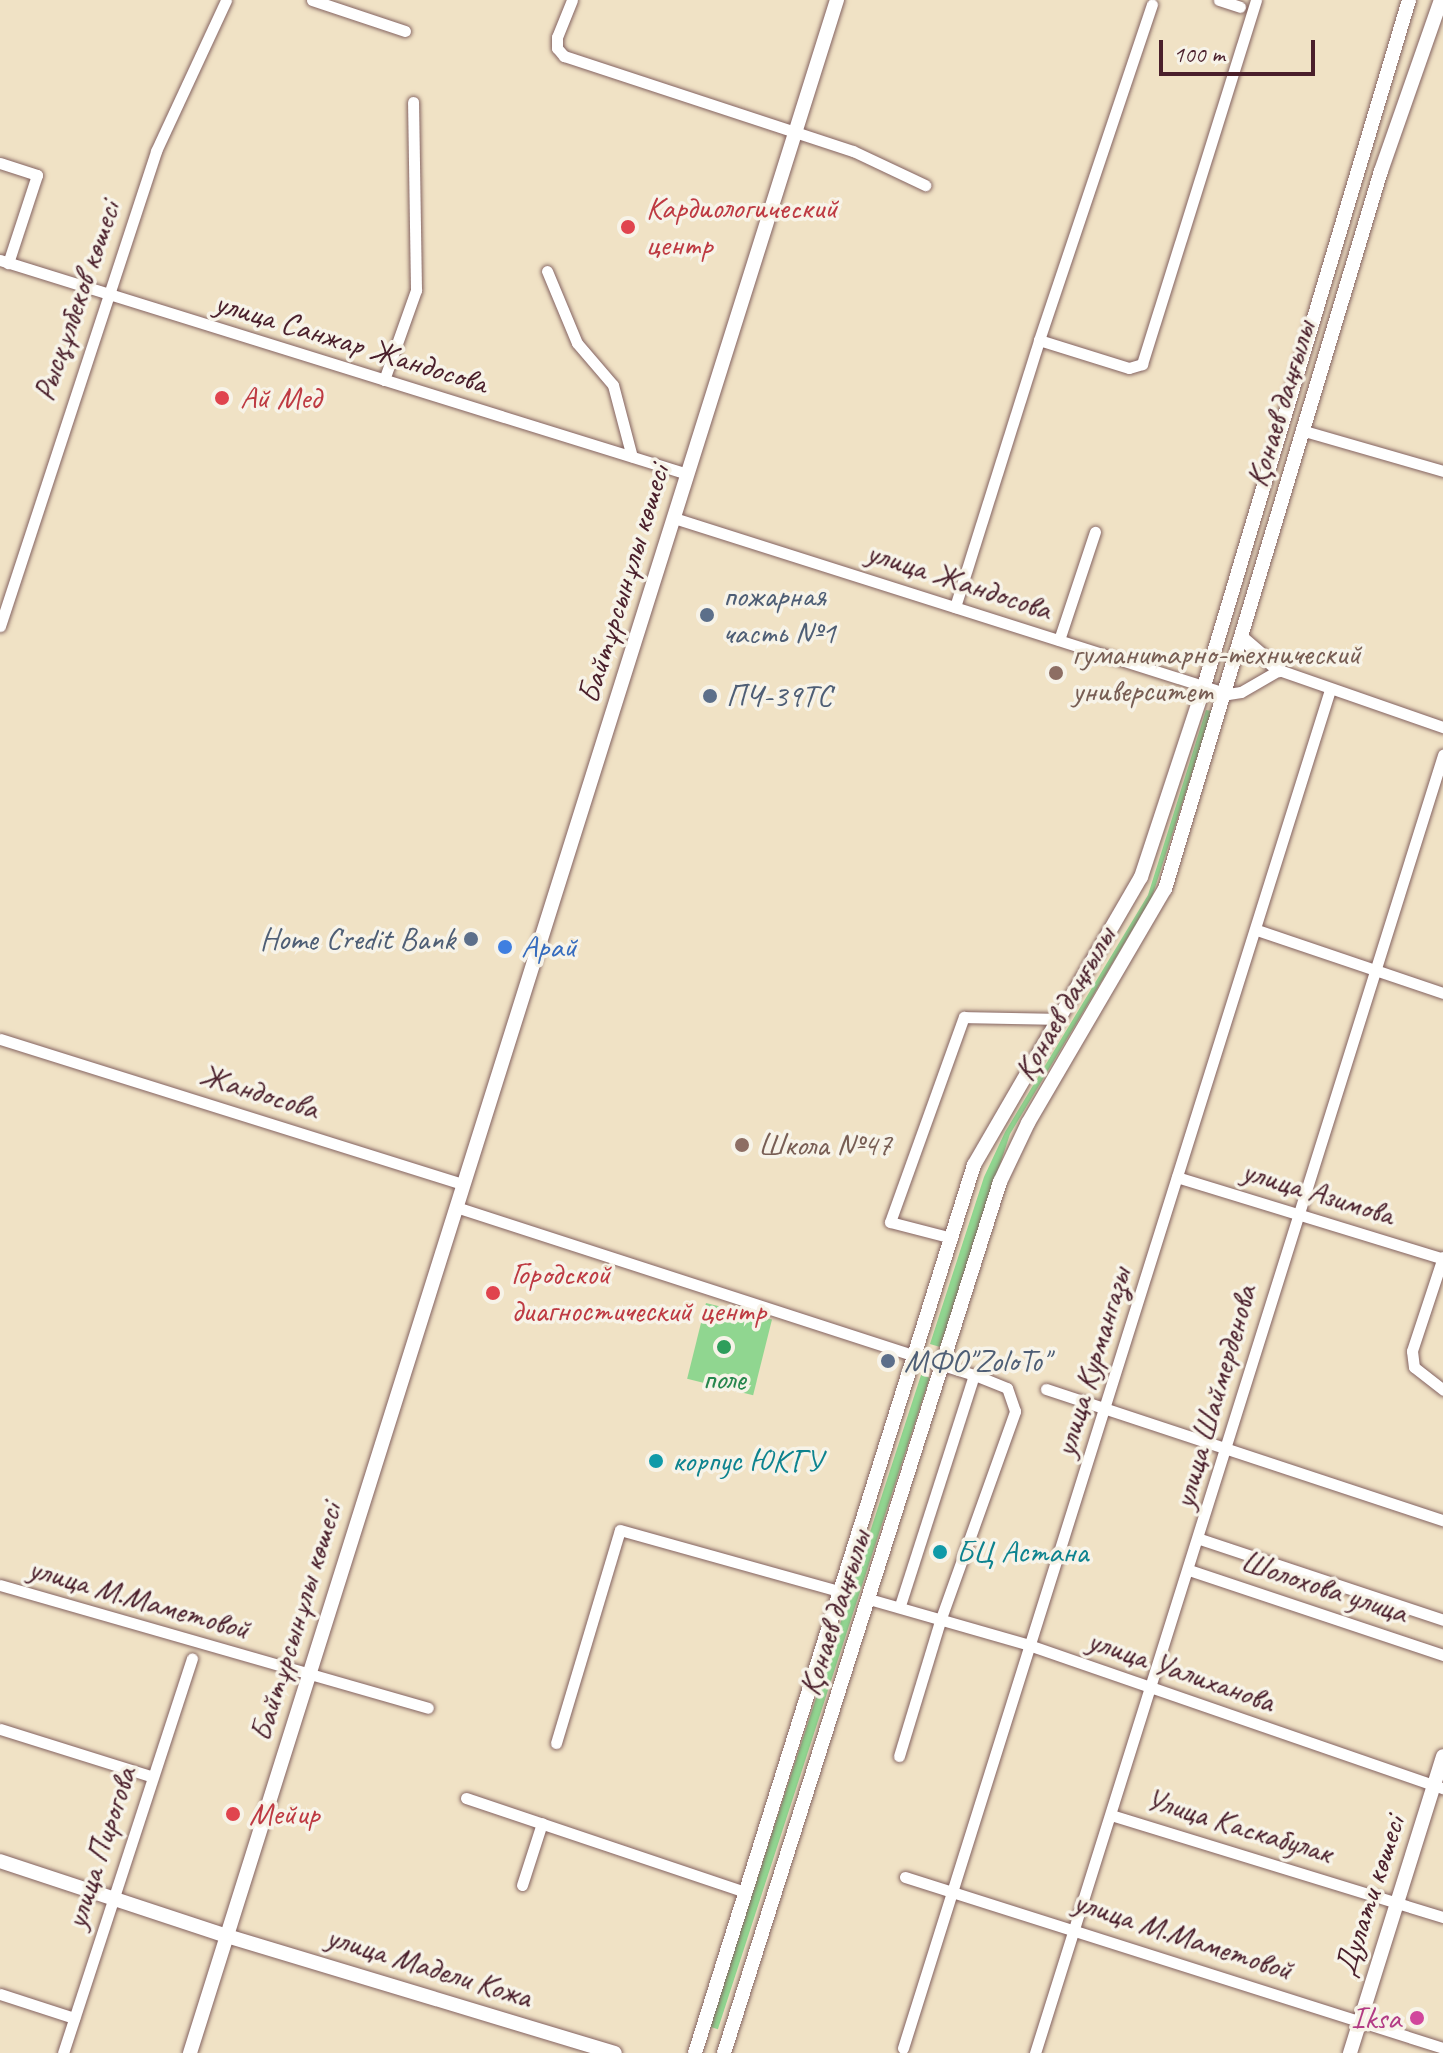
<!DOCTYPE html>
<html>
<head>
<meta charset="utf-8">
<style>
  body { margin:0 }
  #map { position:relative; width:1443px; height:2053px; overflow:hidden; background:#f0e2c5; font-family:Caveat,sans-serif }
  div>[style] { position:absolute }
  .green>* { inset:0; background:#90d690; transform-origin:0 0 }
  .roads { filter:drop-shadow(0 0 2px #846361) drop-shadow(0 0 2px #846361) }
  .minor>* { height:11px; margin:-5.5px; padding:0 5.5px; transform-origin:5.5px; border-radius:5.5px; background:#fff }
  .major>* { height:14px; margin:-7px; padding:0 7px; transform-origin:7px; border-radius:7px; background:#fff }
  .dots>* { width:22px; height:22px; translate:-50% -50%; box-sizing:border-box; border:4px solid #f7f3e8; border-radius:50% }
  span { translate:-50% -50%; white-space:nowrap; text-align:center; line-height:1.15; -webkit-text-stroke:7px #f7f3e8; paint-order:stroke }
  .health-label { font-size:32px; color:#be3a42 }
  .left { translate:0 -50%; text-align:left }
  .street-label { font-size:32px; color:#4a1f2b }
  .service-label { font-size:32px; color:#4e5e75 }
  .right { translate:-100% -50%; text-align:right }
  .education-label { font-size:32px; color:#785e54 }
  .shop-label { font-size:32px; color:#366cbe }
  .leisure-label { font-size:32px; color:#27864d }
  .culture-label { font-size:32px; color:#0d838f }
  .hotel-label { font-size:32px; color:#b23c85 }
  .scale { position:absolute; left:1159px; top:40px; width:156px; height:36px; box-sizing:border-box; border:4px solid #4a1f2b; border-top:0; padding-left:10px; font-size:24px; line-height:28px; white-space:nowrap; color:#4a1f2b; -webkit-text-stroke:6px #f7f3e8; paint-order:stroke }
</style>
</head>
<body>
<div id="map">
  <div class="green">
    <div style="clip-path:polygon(1206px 710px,1212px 711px,1152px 897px,1010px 1134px,940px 1347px,930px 1344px,984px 1177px,1005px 1132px,1148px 895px)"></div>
    <div style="left:706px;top:1303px;width:68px;height:78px;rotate:14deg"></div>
    <div style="left:921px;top:1375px;width:9px;height:685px;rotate:18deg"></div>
  </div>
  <div class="roads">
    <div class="minor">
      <div style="left:312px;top:0;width:98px;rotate:18.4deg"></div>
      <div style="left:572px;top:0;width:40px;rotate:112deg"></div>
      <div style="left:557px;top:37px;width:11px;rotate:90deg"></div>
      <div style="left:557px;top:48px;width:11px;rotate:49deg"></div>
      <div style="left:564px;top:56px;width:304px;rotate:18.2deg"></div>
      <div style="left:853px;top:151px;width:80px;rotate:25.3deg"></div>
      <div style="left:1219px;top:0;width:22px;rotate:18deg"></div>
      <div style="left:0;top:163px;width:39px;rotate:18deg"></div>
      <div style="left:37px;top:175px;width:93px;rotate:108.2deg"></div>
      <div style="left:0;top:260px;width:720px;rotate:17.3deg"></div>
      <div style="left:547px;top:271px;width:78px;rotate:67.4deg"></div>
      <div style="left:577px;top:343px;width:55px;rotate:49.4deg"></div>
      <div style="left:613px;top:385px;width:74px;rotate:75.2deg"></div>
      <div style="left:1039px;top:340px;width:354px;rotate:-71.4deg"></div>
      <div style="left:384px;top:380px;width:96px;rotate:-70.4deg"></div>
      <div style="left:416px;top:290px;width:188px;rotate:-90.9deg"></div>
      <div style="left:1301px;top:430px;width:148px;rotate:16.1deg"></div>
      <div style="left:674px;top:518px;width:581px;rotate:17.62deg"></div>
      <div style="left:1228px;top:694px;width:13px;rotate:-9deg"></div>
      <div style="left:1241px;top:692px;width:44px;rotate:-30.1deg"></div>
      <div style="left:1279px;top:670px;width:174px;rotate:19.2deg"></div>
      <div style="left:955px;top:607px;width:280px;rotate:-72.5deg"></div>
      <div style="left:1039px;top:340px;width:94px;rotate:17.3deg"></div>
      <div style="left:1129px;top:368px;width:14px;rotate:-17deg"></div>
      <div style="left:1142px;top:364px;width:381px;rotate:-72.6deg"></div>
      <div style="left:0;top:626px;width:500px;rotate:-71.8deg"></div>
      <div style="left:156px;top:151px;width:166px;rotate:-65.1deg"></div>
      <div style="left:1059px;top:640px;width:114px;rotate:-71.6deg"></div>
      <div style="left:1257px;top:930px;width:196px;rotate:18.7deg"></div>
      <div style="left:0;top:1039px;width:484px;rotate:17.4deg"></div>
      <div style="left:1177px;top:1177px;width:278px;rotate:17.1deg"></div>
      <div style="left:456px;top:1207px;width:545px;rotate:17.97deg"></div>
      <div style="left:974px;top:1375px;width:243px;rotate:107.8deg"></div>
      <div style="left:952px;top:1238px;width:64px;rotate:-165.5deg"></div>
      <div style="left:890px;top:1222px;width:218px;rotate:-70.2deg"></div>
      <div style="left:964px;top:1017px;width:94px;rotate:1.2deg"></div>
      <div style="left:1443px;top:1257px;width:99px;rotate:108.3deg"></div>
      <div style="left:1412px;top:1351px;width:16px;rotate:83deg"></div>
      <div style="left:1414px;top:1367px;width:37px;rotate:38deg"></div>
      <div style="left:1046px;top:1389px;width:418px;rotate:18.3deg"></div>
      <div style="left:1200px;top:1539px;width:256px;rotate:18.4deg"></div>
      <div style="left:1189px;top:1570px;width:268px;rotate:18.5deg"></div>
      <div style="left:0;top:1585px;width:445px;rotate:16deg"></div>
      <div style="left:869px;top:1599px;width:166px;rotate:16deg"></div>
      <div style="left:1029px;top:1645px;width:438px;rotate:19.1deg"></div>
      <div style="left:0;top:1729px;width:157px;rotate:17.4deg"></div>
      <div style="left:556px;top:1743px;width:222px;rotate:-73.3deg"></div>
      <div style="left:620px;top:1530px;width:227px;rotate:15.6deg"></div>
      <div style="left:899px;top:1756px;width:141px;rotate:-73.1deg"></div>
      <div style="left:940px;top:1621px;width:223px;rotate:-70.3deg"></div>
      <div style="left:1015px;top:1411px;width:24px;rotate:-109deg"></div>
      <div style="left:1007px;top:1388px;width:35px;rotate:-158deg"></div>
      <div style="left:466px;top:1798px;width:295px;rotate:18.6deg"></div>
      <div style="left:1111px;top:1815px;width:347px;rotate:17.1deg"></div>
      <div style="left:905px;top:1877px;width:565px;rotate:17.63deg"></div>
      <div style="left:522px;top:1885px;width:65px;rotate:-72.1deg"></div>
      <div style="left:0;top:1994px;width:78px;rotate:18deg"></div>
      <div style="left:903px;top:2048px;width:1424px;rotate:-72.55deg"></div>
      <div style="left:63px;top:2053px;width:415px;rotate:-71.9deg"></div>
      <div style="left:1035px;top:2053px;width:1361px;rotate:-72.55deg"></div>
    </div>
    <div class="major">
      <div style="left:1243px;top:639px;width:48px;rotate:40.7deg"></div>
      <div style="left:0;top:1861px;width:239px;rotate:18.3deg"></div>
      <div style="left:227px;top:1936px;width:405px;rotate:16.8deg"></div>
      <div style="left:190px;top:2053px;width:2153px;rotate:-72.51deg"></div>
      <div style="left:695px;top:2053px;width:931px;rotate:-72.56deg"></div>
      <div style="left:974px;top:1165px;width:333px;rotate:-59.9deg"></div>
      <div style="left:1141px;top:877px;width:201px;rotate:-71.7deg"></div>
      <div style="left:1204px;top:686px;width:716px;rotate:-73.36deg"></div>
      <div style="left:724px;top:2053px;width:914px;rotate:-72.42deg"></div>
      <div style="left:1000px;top:1182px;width:65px;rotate:-64.6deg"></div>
      <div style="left:1028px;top:1123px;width:271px;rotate:-59.7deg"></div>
      <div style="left:1165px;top:889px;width:750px;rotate:-73.26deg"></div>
      <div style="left:1381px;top:171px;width:181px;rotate:-70.7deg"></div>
      <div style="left:1350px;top:2053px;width:311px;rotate:-72.6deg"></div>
    </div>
  </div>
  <div class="dots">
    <div style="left:628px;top:227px;background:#e0444e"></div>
    <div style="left:222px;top:398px;background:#e0444e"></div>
    <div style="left:707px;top:615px;background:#5c6f8a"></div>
    <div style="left:1056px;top:673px;background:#8d6e63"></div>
    <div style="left:710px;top:696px;background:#5c6f8a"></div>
    <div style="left:471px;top:939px;background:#5c6f8a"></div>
    <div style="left:505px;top:947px;background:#3f7fe0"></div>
    <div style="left:742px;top:1145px;background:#8d6e63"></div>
    <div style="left:493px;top:1293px;background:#e0444e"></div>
    <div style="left:724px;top:1347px;background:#2e9e5b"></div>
    <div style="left:888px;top:1361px;background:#5c6f8a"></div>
    <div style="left:656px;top:1461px;background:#0f9aa8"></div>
    <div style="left:940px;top:1552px;background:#0f9aa8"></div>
    <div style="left:233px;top:1814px;background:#e0444e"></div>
    <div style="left:1417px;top:2018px;background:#d1479c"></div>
  </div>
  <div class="health-label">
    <span class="left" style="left:646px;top:227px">Кардиологический<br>центр</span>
    <span class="left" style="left:240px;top:398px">Ай Мед</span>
    <span class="left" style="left:511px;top:1293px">Городской<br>диагностический центр</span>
    <span class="left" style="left:249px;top:1814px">Мейир</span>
  </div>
  <div class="street-label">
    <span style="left:77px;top:301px;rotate:-71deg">Рысқұлбеков көшесі</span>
    <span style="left:351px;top:343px;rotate:17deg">улица Санжар Жандосова</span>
    <span style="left:1281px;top:404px;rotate:-73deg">Қонаев даңғылы</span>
    <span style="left:959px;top:581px;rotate:18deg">улица Жандосова</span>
    <span style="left:624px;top:584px;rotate:-73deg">Байтұрсынұлы көшесі</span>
    <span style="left:1065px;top:1004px;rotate:-60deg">Қонаев даңғылы</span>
    <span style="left:259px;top:1092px;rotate:17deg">Жандосова</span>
    <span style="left:1318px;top:1193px;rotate:17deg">улица Азимова</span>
    <span style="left:1093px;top:1362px;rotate:-73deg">улица Курмангазы</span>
    <span style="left:1215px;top:1397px;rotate:-74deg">улица Шаймерденова</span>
    <span style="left:1324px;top:1587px;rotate:18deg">Шолохова улица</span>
    <span style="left:139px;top:1599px;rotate:16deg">улица М.Маметовой</span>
    <span style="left:835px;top:1613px;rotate:-72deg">Қонаев даңғылы</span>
    <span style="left:296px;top:1622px;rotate:-73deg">Байтұрсынұлы көшесі</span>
    <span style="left:1181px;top:1671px;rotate:19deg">улица Уалиханова</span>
    <span style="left:1239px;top:1826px;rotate:17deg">Улица Каскабулак</span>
    <span style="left:101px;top:1848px;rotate:-72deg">улица Пирогова</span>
    <span style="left:1370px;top:1896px;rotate:-72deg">Дулати көшесі</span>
    <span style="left:1183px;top:1936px;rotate:18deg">улица М.Маметовой</span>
    <span style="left:429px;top:1967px;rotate:17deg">улица Мадели Кожа</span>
  </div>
  <div class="service-label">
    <span class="left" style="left:723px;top:615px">пожарная<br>часть №1</span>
    <span class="left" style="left:726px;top:696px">ПЧ-39ТС</span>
    <span class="right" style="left:455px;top:939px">Home Credit Bank</span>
    <span class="left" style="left:904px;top:1361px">МФО"ZoloTo"</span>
  </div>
  <div class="education-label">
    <span class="left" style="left:1072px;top:673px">гуманитарно-технический<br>университет</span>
    <span class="left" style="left:758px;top:1145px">Школа №47</span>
  </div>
  <div class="shop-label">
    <span class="left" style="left:521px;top:947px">Арай</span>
  </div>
  <div class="leisure-label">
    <span style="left:724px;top:1379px">поле</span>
  </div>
  <div class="culture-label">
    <span class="left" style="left:672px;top:1461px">корпус ЮКГУ</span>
    <span class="left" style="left:956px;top:1552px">БЦ Астана</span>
  </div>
  <div class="hotel-label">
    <span class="right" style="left:1401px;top:2018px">Iksa</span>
  </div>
  <div class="scale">100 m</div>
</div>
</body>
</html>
